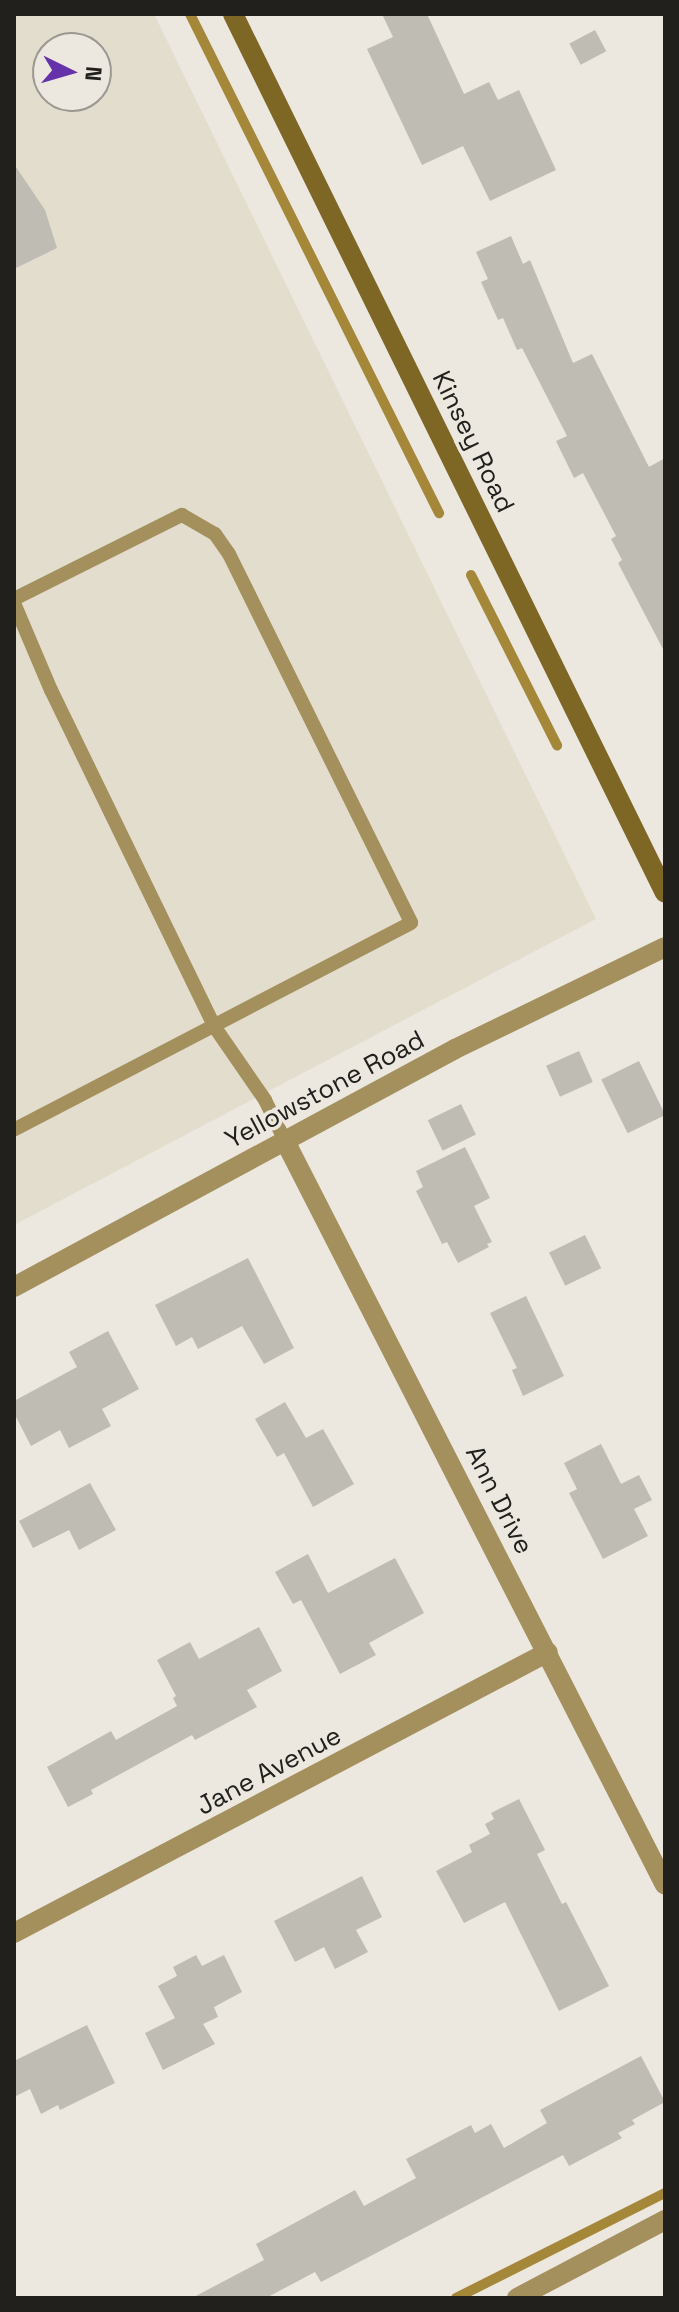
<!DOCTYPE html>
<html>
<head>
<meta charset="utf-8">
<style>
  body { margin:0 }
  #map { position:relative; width:679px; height:2312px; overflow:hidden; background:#ece8e0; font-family:"Space Grotesk",sans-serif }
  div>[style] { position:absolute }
  .built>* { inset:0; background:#e3ddce }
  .stream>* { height:10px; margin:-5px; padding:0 5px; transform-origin:5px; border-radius:5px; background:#a48739 }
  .building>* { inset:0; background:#bfbcb4; transform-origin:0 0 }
  .lane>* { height:14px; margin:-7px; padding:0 7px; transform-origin:7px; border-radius:7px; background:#a4905d }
  .street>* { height:20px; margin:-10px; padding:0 10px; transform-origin:10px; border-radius:10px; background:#a4905d }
  .secondary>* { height:20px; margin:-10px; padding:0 10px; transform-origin:10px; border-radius:10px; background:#7e6624 }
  span { translate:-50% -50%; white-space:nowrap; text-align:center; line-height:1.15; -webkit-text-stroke:7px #ece8e0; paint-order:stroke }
  .street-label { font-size:26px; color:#21201d }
  .frame { position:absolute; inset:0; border:16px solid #21201d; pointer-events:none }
  .north { position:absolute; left:32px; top:32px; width:80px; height:80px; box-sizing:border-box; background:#ece8e0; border:2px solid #9b9892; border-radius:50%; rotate:95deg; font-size:22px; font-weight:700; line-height:32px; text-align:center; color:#21201d }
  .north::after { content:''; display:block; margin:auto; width:28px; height:36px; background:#6632a9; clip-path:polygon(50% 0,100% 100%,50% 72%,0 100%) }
</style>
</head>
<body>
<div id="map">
  <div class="built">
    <div style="clip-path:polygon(evenodd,14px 14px,154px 14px,596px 919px,14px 1225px,14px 14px,48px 48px,96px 48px,96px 96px,48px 96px,48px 48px)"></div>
  </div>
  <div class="stream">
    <div style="left:190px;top:14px;width:558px;rotate:63.48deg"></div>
    <div style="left:471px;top:575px;width:191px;rotate:63.2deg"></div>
    <div style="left:456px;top:2298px;width:234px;rotate:-26.7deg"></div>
  </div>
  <div class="building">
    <div style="clip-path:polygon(382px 14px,427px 14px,464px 94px,489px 82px,498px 100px,519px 90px,556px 170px,490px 201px,463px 146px,422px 165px,367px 49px,393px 37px)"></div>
    <div style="left:595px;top:30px;width:24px;height:29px;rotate:62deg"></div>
    <div style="clip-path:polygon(14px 164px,45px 210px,57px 248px,14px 269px)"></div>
    <div style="clip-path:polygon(511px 236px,523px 264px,530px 260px,573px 363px,592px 354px,649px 467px,665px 458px,665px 653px,618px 563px,622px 560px,611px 539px,616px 536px,583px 473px,574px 478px,556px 441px,567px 436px,522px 348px,517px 350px,503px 318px,498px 320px,481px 282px,488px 279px,476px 252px)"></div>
    <div style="left:579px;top:1051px;width:34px;height:36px;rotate:66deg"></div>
    <div style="left:639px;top:1061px;width:60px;height:42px;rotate:64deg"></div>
    <div style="left:461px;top:1104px;width:34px;height:37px;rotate:64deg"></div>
    <div style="clip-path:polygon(465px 1147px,490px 1198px,474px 1206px,492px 1242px,487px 1244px,489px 1247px,458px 1263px,447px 1242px,442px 1244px,416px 1191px,423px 1187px,416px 1171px)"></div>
    <div style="left:585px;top:1235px;width:37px;height:40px;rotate:64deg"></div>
    <div style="clip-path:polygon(248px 1258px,294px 1348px,264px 1364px,242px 1326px,198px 1349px,192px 1337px,176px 1346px,155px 1305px)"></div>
    <div style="clip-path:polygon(526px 1296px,564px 1376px,523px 1396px,512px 1370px,517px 1368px,490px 1313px)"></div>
    <div style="clip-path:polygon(108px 1331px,139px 1389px,102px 1409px,111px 1426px,69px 1448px,60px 1430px,31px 1446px,14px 1413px,14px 1401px,77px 1367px,69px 1352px)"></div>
    <div style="clip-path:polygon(285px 1402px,306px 1438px,323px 1429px,354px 1484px,313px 1507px,284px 1453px,277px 1457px,255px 1419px)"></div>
    <div style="clip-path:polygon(601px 1444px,621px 1484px,639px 1475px,652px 1500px,634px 1509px,648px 1536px,603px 1559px,569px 1493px,577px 1489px,564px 1463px)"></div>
    <div style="clip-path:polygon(90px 1483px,116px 1530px,79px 1550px,69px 1530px,33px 1548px,19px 1521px)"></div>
    <div style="clip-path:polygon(308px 1554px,328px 1593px,395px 1558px,424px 1613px,369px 1643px,376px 1655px,340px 1674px,301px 1600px,293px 1604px,275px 1572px)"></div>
    <div style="clip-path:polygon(259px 1627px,282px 1671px,247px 1690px,257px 1707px,195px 1740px,192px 1735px,91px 1790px,93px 1794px,68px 1807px,47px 1767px,111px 1731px,116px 1740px,177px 1706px,173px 1698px,176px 1696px,157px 1660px,190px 1642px,199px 1659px)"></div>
    <div style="clip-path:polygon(519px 1799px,545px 1850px,537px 1854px,562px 1904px,566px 1902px,609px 1986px,559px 2011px,505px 1902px,464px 1923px,436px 1871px,472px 1852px,469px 1845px,490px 1834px,485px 1824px,494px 1819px,491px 1813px)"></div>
    <div style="clip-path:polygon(362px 1876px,382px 1917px,356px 1930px,368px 1952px,335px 1969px,324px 1947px,295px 1962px,274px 1921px)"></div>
    <div style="clip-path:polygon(196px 1955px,202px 1966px,224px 1955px,242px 1992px,214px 2007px,218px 2017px,203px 2024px,215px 2044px,163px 2070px,145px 2033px,175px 2018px,158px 1986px,177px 1976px,173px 1967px)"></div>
    <div style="clip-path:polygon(87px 2025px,115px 2083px,60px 2110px,58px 2105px,41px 2114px,30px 2089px,14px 2097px,14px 2061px)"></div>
    <div style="clip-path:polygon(641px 2056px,665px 2102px,632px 2120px,635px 2124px,618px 2133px,622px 2138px,569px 2166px,563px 2155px,321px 2282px,315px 2272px,266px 2298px,192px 2298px,264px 2260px,256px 2244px,355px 2190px,364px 2206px,416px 2178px,406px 2159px,471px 2125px,475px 2133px,491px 2124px,504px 2148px,547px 2123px,540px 2110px)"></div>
  </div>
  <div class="lane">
    <div style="left:14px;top:599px;width:188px;rotate:-26.6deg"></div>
    <div style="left:182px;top:515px;width:38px;rotate:30deg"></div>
    <div style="left:215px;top:534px;width:24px;rotate:55deg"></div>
    <div style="left:229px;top:554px;width:411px;rotate:63.7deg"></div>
    <div style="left:411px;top:923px;width:448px;rotate:152.5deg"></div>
    <div style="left:14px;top:603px;width:95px;rotate:67deg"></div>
    <div style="left:51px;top:690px;width:373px;rotate:64.1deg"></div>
    <div style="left:214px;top:1026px;width:90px;rotate:55.4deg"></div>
    <div style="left:265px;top:1100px;width:46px;rotate:64deg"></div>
  </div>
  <div class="street">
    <div style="left:285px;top:1141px;width:835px;rotate:62.94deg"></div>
    <div style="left:14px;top:1287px;width:501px;rotate:-28.35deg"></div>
    <div style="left:455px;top:1049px;width:233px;rotate:-25.9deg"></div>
    <div style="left:14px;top:1933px;width:603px;rotate:-27.75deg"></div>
    <div style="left:517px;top:2298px;width:167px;rotate:-27.8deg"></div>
  </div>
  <div class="secondary">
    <div style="left:233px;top:14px;width:979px;rotate:63.83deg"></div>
  </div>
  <div class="street-label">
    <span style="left:473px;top:442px;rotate:64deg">Kinsey Road</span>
    <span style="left:325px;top:1090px;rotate:-28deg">Yellowstone Road</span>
    <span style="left:499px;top:1500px;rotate:63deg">Ann Drive</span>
    <span style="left:269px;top:1771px;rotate:-28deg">Jane Avenue</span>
  </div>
  <div class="frame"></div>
  <div class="north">N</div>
</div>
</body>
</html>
